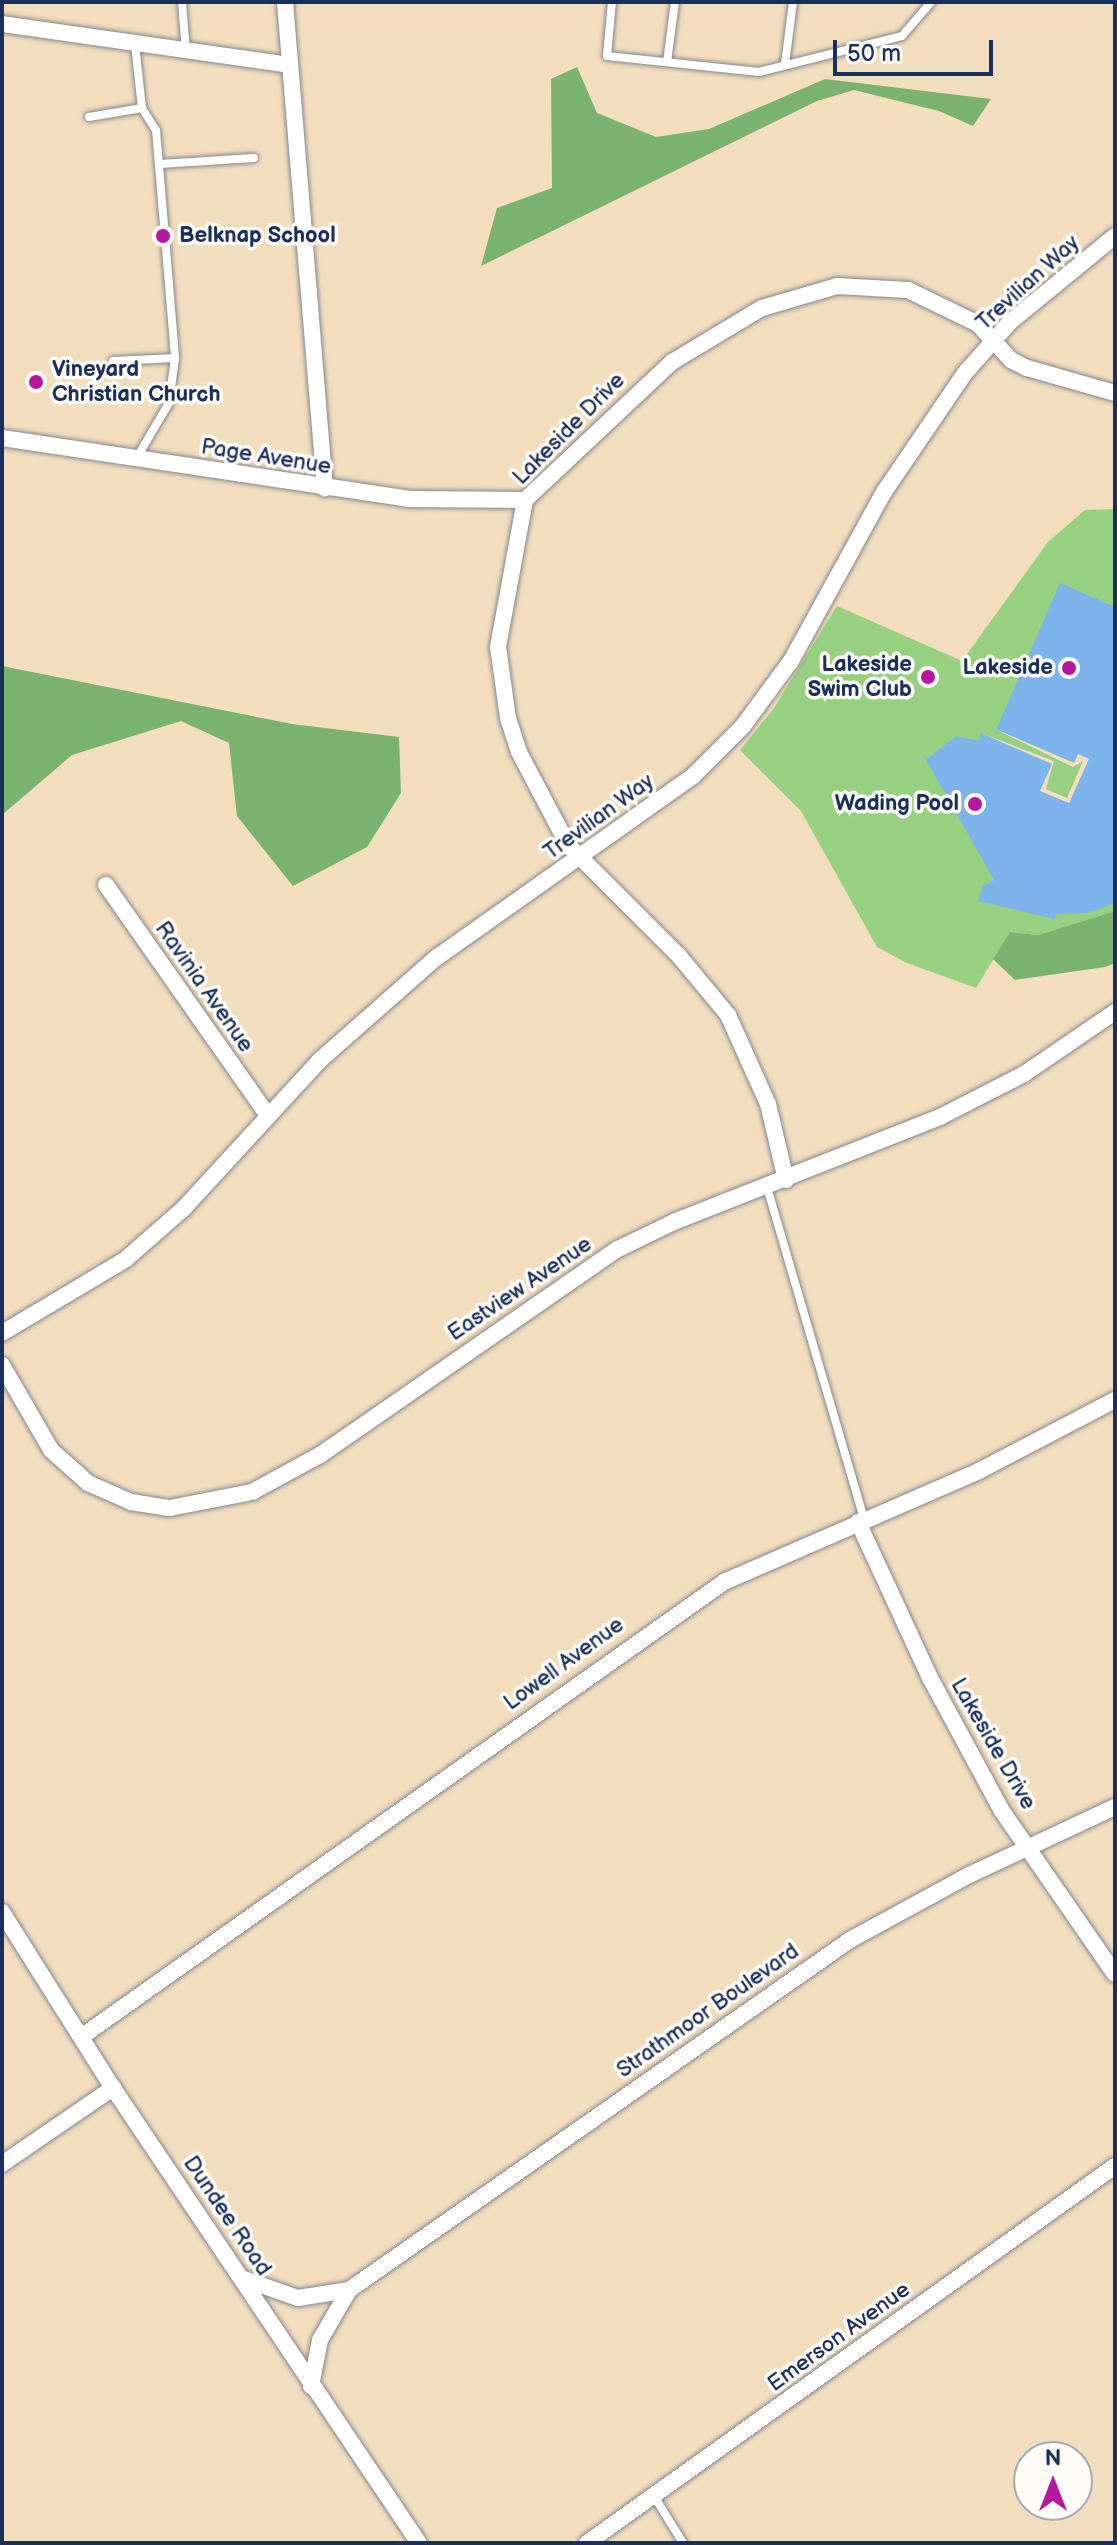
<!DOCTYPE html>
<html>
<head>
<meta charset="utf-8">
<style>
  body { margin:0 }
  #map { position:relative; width:1117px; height:2545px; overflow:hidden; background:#f2ddbe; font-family:"Balsamiq Sans",sans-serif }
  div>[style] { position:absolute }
  .green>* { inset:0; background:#98d082 }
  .forest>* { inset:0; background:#7ab270 }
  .water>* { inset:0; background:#7cb3eb }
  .pier>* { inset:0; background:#f2ddbe }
  .roads { filter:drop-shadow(0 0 2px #86868e) drop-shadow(0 0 2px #86868e) }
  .lane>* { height:8px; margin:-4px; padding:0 4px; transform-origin:4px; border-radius:4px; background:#fff }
  .street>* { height:16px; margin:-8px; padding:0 8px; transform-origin:8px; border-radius:8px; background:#fff }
  .dots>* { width:22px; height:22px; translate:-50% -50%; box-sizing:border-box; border:4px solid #fdfcf7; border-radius:50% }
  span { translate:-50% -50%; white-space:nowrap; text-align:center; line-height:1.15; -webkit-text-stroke:7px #fdfcf7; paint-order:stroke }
  .poi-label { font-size:22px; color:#1b2f5e; font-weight:700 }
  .left { translate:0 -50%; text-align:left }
  .right { translate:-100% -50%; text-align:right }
  .street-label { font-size:22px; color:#1b2f5e }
  .frame { position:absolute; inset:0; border:4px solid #1b2f5e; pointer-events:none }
  .north { position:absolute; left:1013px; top:2441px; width:80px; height:80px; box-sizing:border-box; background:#fdfcf7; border:2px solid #a3aaba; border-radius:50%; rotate:0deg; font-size:22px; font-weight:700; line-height:32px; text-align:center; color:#1b2f5e }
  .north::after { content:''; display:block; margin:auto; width:28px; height:36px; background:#b5179e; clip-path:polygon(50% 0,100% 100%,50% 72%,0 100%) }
  .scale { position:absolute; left:833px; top:40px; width:160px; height:36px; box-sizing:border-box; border:4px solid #1b2f5e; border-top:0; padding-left:10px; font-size:24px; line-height:28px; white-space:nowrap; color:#1b2f5e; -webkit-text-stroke:6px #fdfcf7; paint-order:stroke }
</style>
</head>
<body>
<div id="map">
  <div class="green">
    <div style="clip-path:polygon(1115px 509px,1115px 911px,1038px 935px,1010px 932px,976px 988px,907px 963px,877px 947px,801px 811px,740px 750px,774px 708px,837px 606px,962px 661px,1048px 542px,1085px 510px)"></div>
  </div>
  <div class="forest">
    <div style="clip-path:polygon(577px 67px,597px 113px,656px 137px,709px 129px,825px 79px,991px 99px,973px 126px,939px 111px,854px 90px,817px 101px,481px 266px,497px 208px,552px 188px,551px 79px)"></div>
    <div style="clip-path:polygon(2px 666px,292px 724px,399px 737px,401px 793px,367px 847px,293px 886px,237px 816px,229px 743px,181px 721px,72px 755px,2px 815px)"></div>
    <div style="clip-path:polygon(1115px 911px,1115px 963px,1105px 967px,1015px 980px,993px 959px,1010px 932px,1038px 935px)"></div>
  </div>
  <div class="water">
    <div style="clip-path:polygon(1060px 583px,1115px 607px,1115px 903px,1088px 913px,1056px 914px,1055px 919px,978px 901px,983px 886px,994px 880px,926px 760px,956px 736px,979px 741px,981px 733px,1052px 764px,1041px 791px,1069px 803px,1088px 759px,1078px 755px,1075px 763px,996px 730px)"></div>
  </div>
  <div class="pier">
    <div style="clip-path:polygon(993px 728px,1074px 763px,1078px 754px,1089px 759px,1069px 803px,1040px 791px,1052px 764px,981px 733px,1054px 761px,1046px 789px,1067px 798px,1083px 761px,1073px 767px)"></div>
  </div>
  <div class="roads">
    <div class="lane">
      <div style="left:182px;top:2px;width:50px;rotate:85.4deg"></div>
      <div style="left:612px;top:2px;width:54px;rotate:95.3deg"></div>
      <div style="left:607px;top:56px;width:153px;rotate:6deg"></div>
      <div style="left:759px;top:72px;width:147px;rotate:-14.1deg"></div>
      <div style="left:902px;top:36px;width:45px;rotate:-49.5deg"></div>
      <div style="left:135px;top:44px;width:64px;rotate:83.8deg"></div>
      <div style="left:667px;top:62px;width:61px;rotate:-82.4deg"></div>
      <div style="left:785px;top:64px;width:63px;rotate:-82.6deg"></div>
      <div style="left:89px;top:117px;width:54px;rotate:-9.6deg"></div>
      <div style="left:142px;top:108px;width:26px;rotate:58deg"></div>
      <div style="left:156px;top:130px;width:229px;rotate:85.2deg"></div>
      <div style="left:175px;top:358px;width:45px;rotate:97.6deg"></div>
      <div style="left:169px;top:403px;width:65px;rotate:120.5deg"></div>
      <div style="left:160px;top:164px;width:94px;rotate:-3.7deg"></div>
      <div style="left:113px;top:361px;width:62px;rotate:-2.8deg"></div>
      <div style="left:767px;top:1187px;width:346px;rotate:73.7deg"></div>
      <div style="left:654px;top:2496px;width:55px;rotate:58.3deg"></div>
    </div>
    <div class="street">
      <div style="left:285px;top:2px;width:488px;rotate:85.3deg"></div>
      <div style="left:2px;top:24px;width:291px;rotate:8.1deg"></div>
      <div style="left:2px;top:438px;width:411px;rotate:8.5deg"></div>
      <div style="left:408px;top:499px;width:117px;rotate:0.5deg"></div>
      <div style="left:106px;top:885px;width:279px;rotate:54.9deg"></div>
      <div style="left:786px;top:1180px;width:78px;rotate:-103.3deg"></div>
      <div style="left:768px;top:1104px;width:98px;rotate:-114.2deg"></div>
      <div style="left:728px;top:1015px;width:77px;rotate:-129.7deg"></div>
      <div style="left:679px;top:956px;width:157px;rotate:-135deg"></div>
      <div style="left:568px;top:845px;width:105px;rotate:-117.8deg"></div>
      <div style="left:519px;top:752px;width:36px;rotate:-108deg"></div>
      <div style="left:508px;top:718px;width:72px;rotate:-98deg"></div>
      <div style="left:498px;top:647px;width:149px;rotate:-79.6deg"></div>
      <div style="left:525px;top:500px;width:202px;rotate:-43.2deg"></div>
      <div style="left:672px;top:362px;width:105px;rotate:-31deg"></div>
      <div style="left:762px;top:308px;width:78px;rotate:-16.3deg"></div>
      <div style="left:837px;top:286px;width:71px;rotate:3.2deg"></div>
      <div style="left:908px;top:290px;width:78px;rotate:25.9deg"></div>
      <div style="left:978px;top:324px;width:49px;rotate:47.5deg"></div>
      <div style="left:1011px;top:360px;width:18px;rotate:27deg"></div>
      <div style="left:1027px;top:368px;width:91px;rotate:15.9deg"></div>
      <div style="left:2px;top:1333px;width:144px;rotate:-30.8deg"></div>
      <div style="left:126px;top:1259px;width:77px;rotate:-41.3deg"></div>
      <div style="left:184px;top:1208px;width:200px;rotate:-47.4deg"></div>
      <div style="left:319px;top:1061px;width:156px;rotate:-41.4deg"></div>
      <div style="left:436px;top:958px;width:315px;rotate:-35.3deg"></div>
      <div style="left:693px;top:776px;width:71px;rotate:-45deg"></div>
      <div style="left:743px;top:726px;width:81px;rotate:-53.6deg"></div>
      <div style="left:791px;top:661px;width:193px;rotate:-61.2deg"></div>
      <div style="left:884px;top:492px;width:144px;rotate:-55.8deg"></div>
      <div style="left:965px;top:373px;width:68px;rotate:-48.6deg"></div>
      <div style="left:1010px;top:322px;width:136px;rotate:-39.3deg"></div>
      <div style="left:2px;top:1365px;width:98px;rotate:60deg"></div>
      <div style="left:51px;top:1450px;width:50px;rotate:41.7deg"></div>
      <div style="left:88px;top:1483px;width:47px;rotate:23.8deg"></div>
      <div style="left:131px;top:1502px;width:39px;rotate:9deg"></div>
      <div style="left:170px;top:1508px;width:84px;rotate:-11deg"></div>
      <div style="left:252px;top:1492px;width:77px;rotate:-28.6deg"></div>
      <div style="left:320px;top:1455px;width:362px;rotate:-34.7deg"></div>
      <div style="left:618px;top:1249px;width:64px;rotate:-25.8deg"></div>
      <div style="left:676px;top:1221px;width:284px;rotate:-21.5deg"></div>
      <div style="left:940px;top:1117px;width:94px;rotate:-27.1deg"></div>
      <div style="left:1024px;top:1074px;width:110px;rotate:-34.3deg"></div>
      <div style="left:858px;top:1522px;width:170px;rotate:65.2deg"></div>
      <div style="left:929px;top:1676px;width:153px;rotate:61.6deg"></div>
      <div style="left:1002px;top:1811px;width:198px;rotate:55.3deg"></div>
      <div style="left:2px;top:1912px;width:208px;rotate:57.8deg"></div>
      <div style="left:113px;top:2088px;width:548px;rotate:56.08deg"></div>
      <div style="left:81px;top:2037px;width:788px;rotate:-35.28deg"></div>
      <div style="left:724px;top:1582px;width:278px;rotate:-23.5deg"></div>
      <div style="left:979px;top:1471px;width:153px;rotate:-27.6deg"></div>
      <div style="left:2px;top:2164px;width:135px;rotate:-34.4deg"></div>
      <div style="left:244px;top:2279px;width:57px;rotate:19.4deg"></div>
      <div style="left:298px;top:2298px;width:52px;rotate:-8.9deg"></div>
      <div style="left:311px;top:2386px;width:47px;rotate:-78.9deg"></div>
      <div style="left:320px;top:2340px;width:58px;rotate:-59.9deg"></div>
      <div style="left:349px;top:2290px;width:611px;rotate:-34.94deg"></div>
      <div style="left:850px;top:1940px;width:136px;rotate:-28.6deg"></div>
      <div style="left:969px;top:1875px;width:161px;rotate:-25deg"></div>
      <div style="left:587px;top:2543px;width:649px;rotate:-35.53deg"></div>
    </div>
  </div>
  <div class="dots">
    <div style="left:163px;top:236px;background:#b5179e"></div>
    <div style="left:36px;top:382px;background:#b5179e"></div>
    <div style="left:1069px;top:668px;background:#b5179e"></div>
    <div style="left:928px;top:677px;background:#b5179e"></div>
    <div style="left:975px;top:804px;background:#b5179e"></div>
  </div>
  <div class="poi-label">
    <span class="left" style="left:179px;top:236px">Belknap School</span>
    <span class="left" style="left:52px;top:382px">Vineyard<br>Christian Church</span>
    <span class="right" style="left:912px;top:677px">Lakeside<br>Swim Club</span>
    <span class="right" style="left:1053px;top:668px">Lakeside</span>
    <span class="right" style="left:959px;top:804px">Wading Pool</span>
  </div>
  <div class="street-label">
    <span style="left:1028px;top:283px;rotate:-42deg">Trevilian Way</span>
    <span style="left:569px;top:429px;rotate:-45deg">Lakeside Drive</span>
    <span style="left:266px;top:457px;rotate:9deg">Page Avenue</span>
    <span style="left:599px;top:817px;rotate:-36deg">Trevilian Way</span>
    <span style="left:204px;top:987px;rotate:55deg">Ravinia Avenue</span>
    <span style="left:520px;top:1289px;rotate:-34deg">Eastview Avenue</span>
    <span style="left:564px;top:1664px;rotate:-36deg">Lowell Avenue</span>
    <span style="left:993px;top:1744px;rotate:60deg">Lakeside Drive</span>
    <span style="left:708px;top:2011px;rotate:-35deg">Strathmoor Boulevard</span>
    <span style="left:227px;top:2216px;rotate:56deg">Dundee Road</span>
    <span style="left:839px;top:2337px;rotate:-36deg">Emerson Avenue</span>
  </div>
  <div class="frame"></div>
  <div class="north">N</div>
  <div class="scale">50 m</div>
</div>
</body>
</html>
